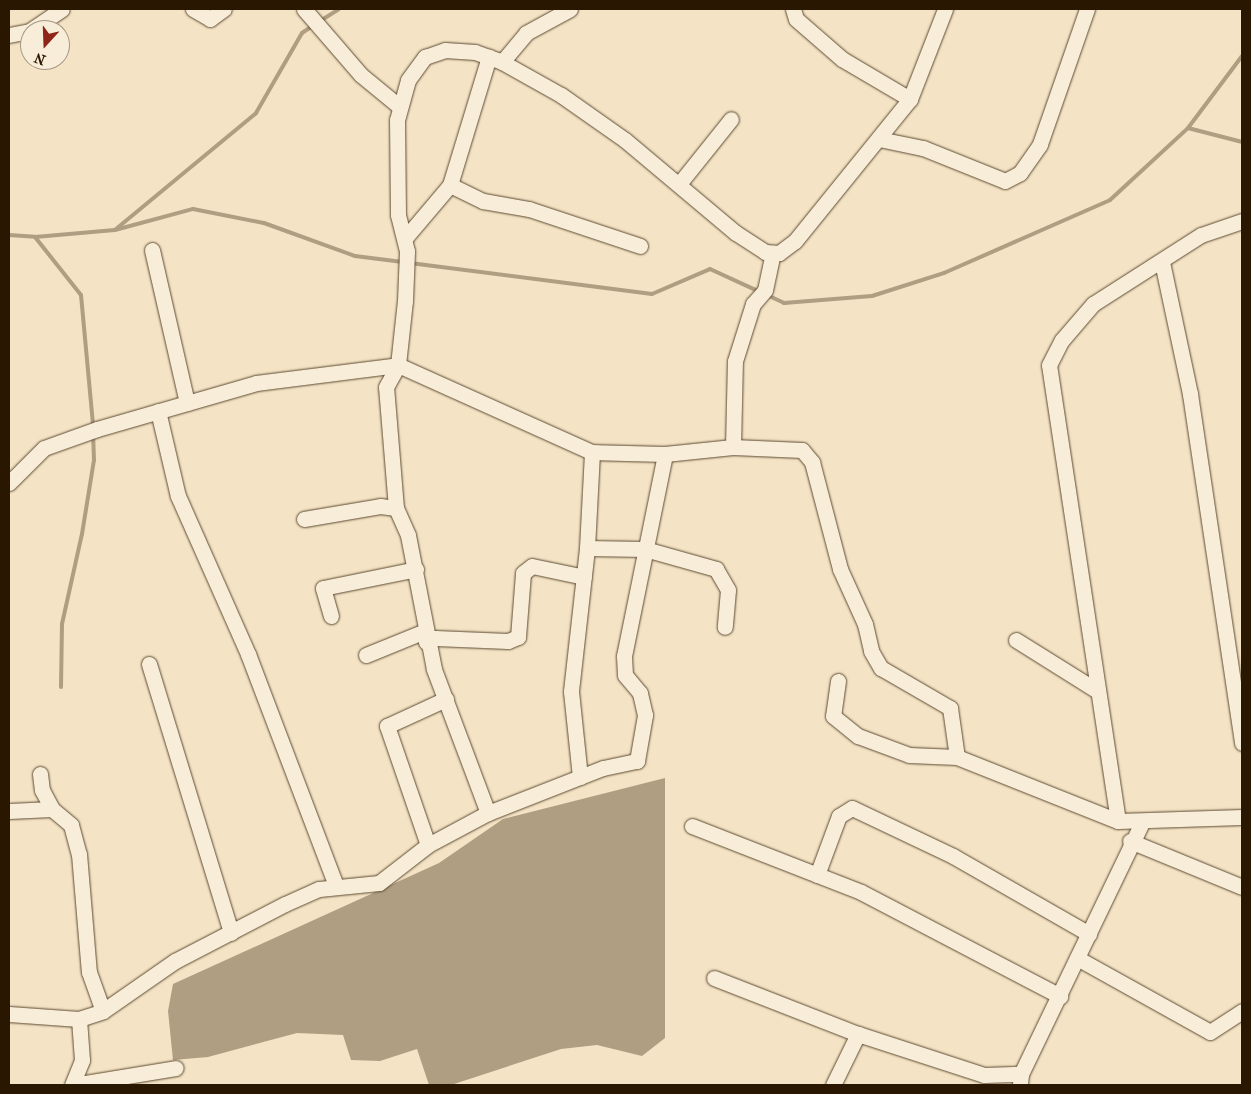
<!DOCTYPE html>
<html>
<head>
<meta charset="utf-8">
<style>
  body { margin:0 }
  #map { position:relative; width:1251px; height:1094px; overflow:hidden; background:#f4e3c4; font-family:"IM FELL French Canon",serif }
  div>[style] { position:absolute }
  .water>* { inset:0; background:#af9e82 }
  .stream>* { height:4px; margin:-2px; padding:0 2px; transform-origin:2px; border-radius:2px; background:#af9e82 }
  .roads { filter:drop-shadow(0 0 1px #5c4a32) drop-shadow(0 0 1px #5c4a32) }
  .minor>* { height:15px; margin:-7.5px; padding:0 7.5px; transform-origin:7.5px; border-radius:7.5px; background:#f8edd9 }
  span { translate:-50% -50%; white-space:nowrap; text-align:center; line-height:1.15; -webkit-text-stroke:4.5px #f8edd9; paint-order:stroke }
  .frame { position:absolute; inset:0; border:10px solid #291701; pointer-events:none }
  .north { position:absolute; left:20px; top:20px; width:50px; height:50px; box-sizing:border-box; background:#f8edd9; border:1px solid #a59783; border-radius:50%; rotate:200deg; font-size:14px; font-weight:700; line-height:20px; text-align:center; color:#291701 }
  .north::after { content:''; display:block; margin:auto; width:18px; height:22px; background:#8f2418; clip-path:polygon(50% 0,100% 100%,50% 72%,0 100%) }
</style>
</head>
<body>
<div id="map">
  <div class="water">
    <div style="clip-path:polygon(665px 778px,665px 1038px,642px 1056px,597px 1045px,561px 1049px,451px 1085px,429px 1085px,417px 1049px,380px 1061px,351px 1060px,343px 1035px,297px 1033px,208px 1057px,173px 1060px,168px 1011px,173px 984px,439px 863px,503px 819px)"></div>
  </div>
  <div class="stream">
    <div style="left:320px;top:21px;width:22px;rotate:-32deg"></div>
    <div style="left:1188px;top:128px;width:56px;rotate:14.5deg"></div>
    <div style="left:116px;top:229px;width:182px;rotate:-39.6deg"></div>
    <div style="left:256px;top:113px;width:92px;rotate:-60.1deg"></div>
    <div style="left:302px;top:33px;width:14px;rotate:-34deg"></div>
    <div style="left:9px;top:235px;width:26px;rotate:4deg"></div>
    <div style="left:35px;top:237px;width:80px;rotate:-5deg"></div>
    <div style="left:115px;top:230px;width:81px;rotate:-15.1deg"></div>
    <div style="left:193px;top:209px;width:72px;rotate:11.2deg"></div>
    <div style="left:264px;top:223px;width:97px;rotate:19.9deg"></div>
    <div style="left:355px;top:256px;width:48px;rotate:7.1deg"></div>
    <div style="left:35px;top:237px;width:74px;rotate:51.6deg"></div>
    <div style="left:81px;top:295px;width:131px;rotate:84.7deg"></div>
    <div style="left:410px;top:263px;width:244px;rotate:7.3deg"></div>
    <div style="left:652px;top:294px;width:63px;rotate:-23.3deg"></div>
    <div style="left:710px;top:269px;width:53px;rotate:24.6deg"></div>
    <div style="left:767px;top:295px;width:19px;rotate:25deg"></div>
    <div style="left:784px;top:303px;width:88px;rotate:-4.5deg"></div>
    <div style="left:872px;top:296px;width:76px;rotate:-17.7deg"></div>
    <div style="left:944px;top:273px;width:181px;rotate:-23.7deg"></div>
    <div style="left:1110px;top:200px;width:106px;rotate:-42.7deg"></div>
    <div style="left:1188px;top:128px;width:90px;rotate:-53.1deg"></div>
    <div style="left:61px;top:687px;width:63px;rotate:-89.1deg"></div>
    <div style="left:62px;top:624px;width:92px;rotate:-77.5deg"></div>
    <div style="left:82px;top:534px;width:75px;rotate:-80.8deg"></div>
    <div style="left:94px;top:460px;width:25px;rotate:-92deg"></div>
  </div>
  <div class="roads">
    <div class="minor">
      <div style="left:193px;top:9px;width:20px;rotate:30deg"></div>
      <div style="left:210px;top:19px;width:17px;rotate:-36deg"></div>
      <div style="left:304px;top:9px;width:87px;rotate:49.2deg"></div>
      <div style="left:361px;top:75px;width:50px;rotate:39.4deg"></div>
      <div style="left:793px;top:9px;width:10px;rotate:73deg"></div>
      <div style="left:796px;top:19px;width:61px;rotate:41deg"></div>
      <div style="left:842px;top:59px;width:79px;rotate:30.5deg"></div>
      <div style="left:31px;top:30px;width:37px;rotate:-34deg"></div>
      <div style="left:9px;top:35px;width:21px;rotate:-11deg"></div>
      <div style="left:502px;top:62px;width:38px;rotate:-50deg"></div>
      <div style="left:526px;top:33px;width:50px;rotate:-28.6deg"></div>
      <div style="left:879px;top:139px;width:45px;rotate:11.6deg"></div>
      <div style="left:923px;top:148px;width:88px;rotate:21.9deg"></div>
      <div style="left:1005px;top:181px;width:17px;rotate:-28deg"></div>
      <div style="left:1020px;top:173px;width:35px;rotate:-55deg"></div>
      <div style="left:1040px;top:144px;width:143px;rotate:-70.8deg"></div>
      <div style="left:679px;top:184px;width:83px;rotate:-51.3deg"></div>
      <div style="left:450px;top:185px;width:37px;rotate:26deg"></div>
      <div style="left:483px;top:201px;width:47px;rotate:9.9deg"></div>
      <div style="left:529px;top:209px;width:117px;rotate:18.4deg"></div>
      <div style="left:406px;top:237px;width:68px;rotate:-49.8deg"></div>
      <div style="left:450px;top:185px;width:134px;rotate:-73.1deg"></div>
      <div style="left:152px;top:250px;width:157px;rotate:77.1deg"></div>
      <div style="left:1162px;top:262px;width:135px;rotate:78deg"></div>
      <div style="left:1190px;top:394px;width:353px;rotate:81.5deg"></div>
      <div style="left:158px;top:411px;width:87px;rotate:76.8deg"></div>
      <div style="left:178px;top:496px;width:173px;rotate:66.1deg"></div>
      <div style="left:248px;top:654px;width:248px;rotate:69.2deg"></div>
      <div style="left:733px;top:447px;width:86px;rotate:-88.7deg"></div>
      <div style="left:735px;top:361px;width:60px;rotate:-72.5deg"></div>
      <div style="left:753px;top:304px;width:18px;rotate:-49deg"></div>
      <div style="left:765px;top:290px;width:38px;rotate:-78deg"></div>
      <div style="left:9px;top:483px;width:49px;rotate:-45deg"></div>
      <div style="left:44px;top:448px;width:56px;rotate:-19.7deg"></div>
      <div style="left:97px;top:429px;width:166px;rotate:-16.1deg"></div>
      <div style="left:256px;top:383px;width:143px;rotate:-7.2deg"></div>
      <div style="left:398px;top:365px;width:213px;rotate:24.2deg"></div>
      <div style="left:592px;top:452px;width:73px;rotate:1.6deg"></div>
      <div style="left:665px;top:454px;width:68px;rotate:-5.9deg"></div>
      <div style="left:733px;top:447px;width:69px;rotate:2.5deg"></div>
      <div style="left:802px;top:450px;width:16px;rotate:50deg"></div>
      <div style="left:812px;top:462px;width:111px;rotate:75.3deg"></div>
      <div style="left:840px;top:569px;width:60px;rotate:65.6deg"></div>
      <div style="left:865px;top:624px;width:28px;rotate:77deg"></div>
      <div style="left:871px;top:651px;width:20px;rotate:60deg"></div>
      <div style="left:881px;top:668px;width:80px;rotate:30.1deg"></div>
      <div style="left:950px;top:708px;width:49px;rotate:81.9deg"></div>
      <div style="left:957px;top:757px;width:173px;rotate:21.7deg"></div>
      <div style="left:1118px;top:821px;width:124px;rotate:-1.8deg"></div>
      <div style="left:304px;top:519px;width:77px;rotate:-9.7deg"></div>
      <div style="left:380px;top:506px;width:16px;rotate:7deg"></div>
      <div style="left:587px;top:548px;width:58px;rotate:1deg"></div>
      <div style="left:645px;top:549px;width:74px;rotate:15.7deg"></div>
      <div style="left:716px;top:569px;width:24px;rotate:60deg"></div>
      <div style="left:728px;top:590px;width:37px;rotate:95deg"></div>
      <div style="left:331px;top:616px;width:29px;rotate:-106deg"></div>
      <div style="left:323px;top:588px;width:95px;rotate:-11.5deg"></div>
      <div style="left:1016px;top:640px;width:94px;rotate:32deg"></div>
      <div style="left:426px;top:642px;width:10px;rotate:-24deg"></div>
      <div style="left:435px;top:638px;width:73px;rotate:2.4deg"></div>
      <div style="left:508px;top:641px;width:11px;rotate:-22deg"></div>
      <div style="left:518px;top:637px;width:64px;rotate:-85.5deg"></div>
      <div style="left:523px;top:573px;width:11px;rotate:-38deg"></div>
      <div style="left:532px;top:566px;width:53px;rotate:11.9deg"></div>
      <div style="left:366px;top:655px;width:64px;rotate:-22.1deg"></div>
      <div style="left:149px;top:664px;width:281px;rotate:73deg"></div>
      <div style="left:838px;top:681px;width:35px;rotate:98deg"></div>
      <div style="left:833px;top:716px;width:32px;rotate:39deg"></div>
      <div style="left:858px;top:736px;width:54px;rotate:20.4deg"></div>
      <div style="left:909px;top:755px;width:48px;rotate:2.4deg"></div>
      <div style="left:40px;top:774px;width:16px;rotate:83deg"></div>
      <div style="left:42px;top:790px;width:21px;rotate:62deg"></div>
      <div style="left:52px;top:809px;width:25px;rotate:40deg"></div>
      <div style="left:71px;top:825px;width:30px;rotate:75deg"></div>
      <div style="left:79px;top:854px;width:118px;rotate:85.2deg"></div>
      <div style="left:89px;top:972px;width:41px;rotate:70.3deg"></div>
      <div style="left:580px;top:777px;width:86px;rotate:-96deg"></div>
      <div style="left:571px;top:691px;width:144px;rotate:-83.6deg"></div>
      <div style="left:587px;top:548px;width:96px;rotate:-87deg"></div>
      <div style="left:9px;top:811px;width:43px;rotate:-2.7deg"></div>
      <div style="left:488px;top:813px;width:154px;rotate:-110.6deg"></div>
      <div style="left:434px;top:669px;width:136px;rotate:-101deg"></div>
      <div style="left:408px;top:535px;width:30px;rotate:-114deg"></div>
      <div style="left:396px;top:508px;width:121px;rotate:-94.7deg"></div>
      <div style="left:386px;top:387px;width:25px;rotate:-61deg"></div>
      <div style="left:398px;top:365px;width:64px;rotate:-83.8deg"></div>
      <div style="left:405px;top:301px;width:50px;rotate:-87.7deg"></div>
      <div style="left:407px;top:251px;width:37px;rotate:-104deg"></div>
      <div style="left:398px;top:215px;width:95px;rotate:-90.6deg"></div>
      <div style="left:397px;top:120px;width:41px;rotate:-74.6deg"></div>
      <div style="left:408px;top:80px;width:29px;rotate:-54deg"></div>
      <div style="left:425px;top:57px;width:21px;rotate:-19deg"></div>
      <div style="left:445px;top:50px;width:30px;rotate:4deg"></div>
      <div style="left:475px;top:52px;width:29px;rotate:20deg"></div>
      <div style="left:502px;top:62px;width:68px;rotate:29.2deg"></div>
      <div style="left:561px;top:95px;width:78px;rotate:35.1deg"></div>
      <div style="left:625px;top:140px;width:145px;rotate:40deg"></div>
      <div style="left:736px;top:233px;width:35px;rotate:33deg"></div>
      <div style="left:765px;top:252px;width:14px;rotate:4deg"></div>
      <div style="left:779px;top:253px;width:20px;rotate:-37deg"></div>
      <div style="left:795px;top:241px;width:183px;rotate:-51deg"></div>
      <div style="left:910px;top:99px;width:97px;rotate:-68.7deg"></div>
      <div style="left:1118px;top:821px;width:461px;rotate:-98.6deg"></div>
      <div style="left:1049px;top:365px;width:28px;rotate:-63deg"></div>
      <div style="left:1062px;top:340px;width:48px;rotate:-49.3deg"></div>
      <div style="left:1093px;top:304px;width:128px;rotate:-32.6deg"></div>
      <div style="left:1201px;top:235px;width:43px;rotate:-18.9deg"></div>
      <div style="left:692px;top:826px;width:181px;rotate:21.3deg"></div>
      <div style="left:861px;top:892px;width:225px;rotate:27.6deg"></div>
      <div style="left:1130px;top:841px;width:121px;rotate:22.3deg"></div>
      <div style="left:428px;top:845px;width:126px;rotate:-109deg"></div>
      <div style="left:387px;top:726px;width:65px;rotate:-24.6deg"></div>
      <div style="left:817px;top:875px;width:63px;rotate:-69.6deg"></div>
      <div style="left:839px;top:816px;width:15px;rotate:-32deg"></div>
      <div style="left:852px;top:808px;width:112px;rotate:25.4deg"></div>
      <div style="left:953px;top:856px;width:157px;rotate:29.8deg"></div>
      <div style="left:1077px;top:958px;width:152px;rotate:29.1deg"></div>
      <div style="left:1210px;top:1032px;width:38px;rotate:-33deg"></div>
      <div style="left:714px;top:978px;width:155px;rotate:21.3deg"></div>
      <div style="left:858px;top:1034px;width:133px;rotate:18deg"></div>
      <div style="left:984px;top:1075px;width:37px;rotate:-2deg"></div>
      <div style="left:9px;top:1014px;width:70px;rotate:4.1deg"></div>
      <div style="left:79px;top:1019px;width:25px;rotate:-18deg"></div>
      <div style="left:103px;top:1011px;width:88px;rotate:-34.8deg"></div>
      <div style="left:175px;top:961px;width:124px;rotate:-27.4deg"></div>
      <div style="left:285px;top:904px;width:37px;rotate:-24deg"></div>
      <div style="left:319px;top:889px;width:60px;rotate:-5.7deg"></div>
      <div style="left:379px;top:883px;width:62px;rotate:-37.8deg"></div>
      <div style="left:428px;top:845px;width:68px;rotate:-28.1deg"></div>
      <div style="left:488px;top:813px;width:123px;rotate:-21.4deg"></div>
      <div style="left:603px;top:768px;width:35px;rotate:-12deg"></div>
      <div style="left:637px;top:761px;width:47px;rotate:-80.1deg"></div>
      <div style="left:645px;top:715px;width:23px;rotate:-103deg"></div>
      <div style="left:640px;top:693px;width:23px;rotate:-130deg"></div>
      <div style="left:625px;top:675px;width:19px;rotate:-93deg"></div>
      <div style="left:624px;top:656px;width:206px;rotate:-78.5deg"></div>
      <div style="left:1020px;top:1084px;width:10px;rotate:-84deg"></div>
      <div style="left:1021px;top:1074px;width:279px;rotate:-64.3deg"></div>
      <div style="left:72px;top:1085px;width:27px;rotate:-68deg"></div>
      <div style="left:82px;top:1060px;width:41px;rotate:-94.2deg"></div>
      <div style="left:73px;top:1085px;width:104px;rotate:-9.4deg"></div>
      <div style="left:833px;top:1085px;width:57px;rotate:-63.9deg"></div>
    </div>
  </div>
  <div class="frame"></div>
  <div class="north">N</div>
</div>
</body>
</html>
